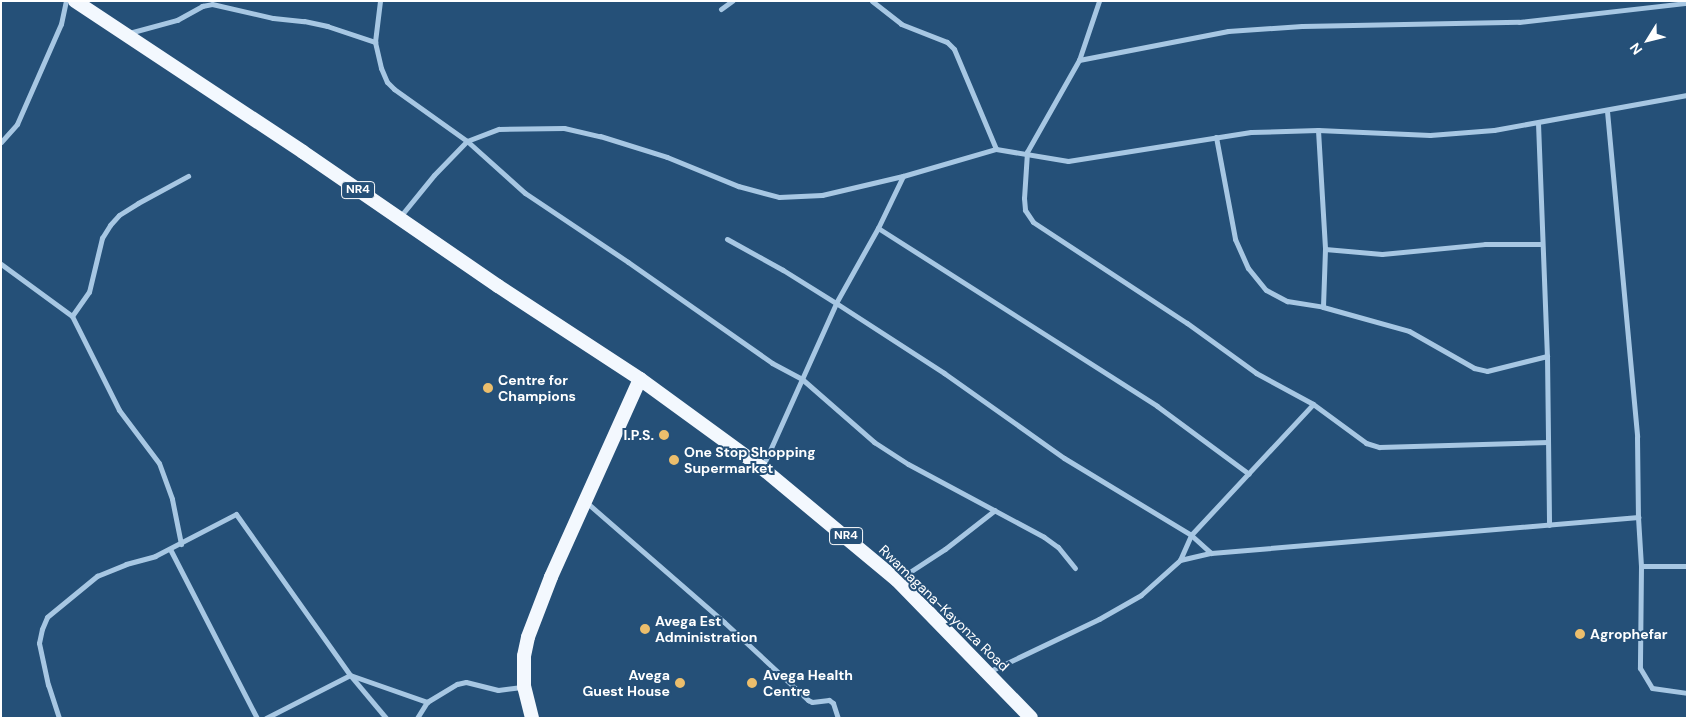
<!DOCTYPE html>
<html>
<head>
<meta charset="utf-8">
<style>
  body { margin:0 }
  #map { position:relative; width:1688px; height:719px; overflow:hidden; background:#255078; font-family:"DM Sans",sans-serif }
  div>[style] { position:absolute }
  .minor>* { height:5px; margin:-2.5px; padding:0 2.5px; transform-origin:2.5px; border-radius:2.5px; background:#a7c7e3 }
  .trunk>* { height:14px; margin:-7px; padding:0 7px; transform-origin:7px; border-radius:7px; background:#f3f8fe }
  .dots>* { width:14px; height:14px; translate:-50% -50%; box-sizing:border-box; border:2px solid #255078; border-radius:50% }
  span { translate:-50% -50%; white-space:nowrap; text-align:center; line-height:1.15; -webkit-text-stroke:4px #255078; paint-order:stroke }
  .shield-label span { padding:1px 4px; background:#255078; border:1px solid; border-radius:4px; -webkit-text-stroke-width:0 }
  .shield-label { font-size:12px; color:#fff; font-weight:700 }
  .poi-label { font-size:14px; color:#fff; font-weight:700 }
  .left { translate:0 -50%; text-align:left }
  .right { translate:-100% -50%; text-align:right }
  .street-label { font-size:14px; color:#fff }
  .frame { position:absolute; inset:0; border:2px solid #fff; pointer-events:none }
  .north { position:absolute; left:1623px; top:15px; width:50px; height:50px; -webkit-text-stroke:4px #255078; paint-order:stroke; rotate:234deg; font-size:14px; font-weight:700; line-height:20px; text-align:center; color:#fff }
  .north::after { content:''; display:block; margin:auto; width:18px; height:22px; background:#fff; clip-path:polygon(50% 0,100% 100%,50% 72%,0 100%) }
</style>
</head>
<body>
<div id="map">
  <div class="minor">
    <div style="left:380px;top:1px;width:41px;rotate:97deg"></div>
    <div style="left:375px;top:42px;width:27px;rotate:77deg"></div>
    <div style="left:381px;top:68px;width:15px;rotate:67deg"></div>
    <div style="left:387px;top:82px;width:10px;rotate:45deg"></div>
    <div style="left:394px;top:89px;width:90px;rotate:35.5deg"></div>
    <div style="left:467px;top:141px;width:78px;rotate:41.9deg"></div>
    <div style="left:525px;top:193px;width:124px;rotate:33.8deg"></div>
    <div style="left:628px;top:262px;width:176px;rotate:35deg"></div>
    <div style="left:772px;top:363px;width:34px;rotate:28deg"></div>
    <div style="left:802px;top:379px;width:96px;rotate:41.2deg"></div>
    <div style="left:874px;top:442px;width:40px;rotate:32.9deg"></div>
    <div style="left:908px;top:464px;width:154px;rotate:28.2deg"></div>
    <div style="left:1044px;top:537px;width:17px;rotate:36deg"></div>
    <div style="left:1058px;top:547px;width:27px;rotate:51deg"></div>
    <div style="left:872px;top:1px;width:37px;rotate:38deg"></div>
    <div style="left:901px;top:24px;width:49px;rotate:21.4deg"></div>
    <div style="left:947px;top:42px;width:10px;rotate:45deg"></div>
    <div style="left:954px;top:49px;width:108px;rotate:67.2deg"></div>
    <div style="left:1099px;top:1px;width:62px;rotate:108.7deg"></div>
    <div style="left:1079px;top:60px;width:106px;rotate:119.5deg"></div>
    <div style="left:1027px;top:152px;width:46px;rotate:93.7deg"></div>
    <div style="left:1024px;top:198px;width:12px;rotate:85deg"></div>
    <div style="left:1025px;top:210px;width:14px;rotate:56deg"></div>
    <div style="left:1033px;top:222px;width:184px;rotate:33.3deg"></div>
    <div style="left:1187px;top:323px;width:85px;rotate:35.9deg"></div>
    <div style="left:1256px;top:373px;width:65px;rotate:28.5deg"></div>
    <div style="left:1313px;top:404px;width:66px;rotate:36.3deg"></div>
    <div style="left:1366px;top:443px;width:14px;rotate:17deg"></div>
    <div style="left:1379px;top:447px;width:169px;rotate:-1.7deg"></div>
    <div style="left:721px;top:9px;width:14px;rotate:-36deg"></div>
    <div style="left:129px;top:33px;width:50px;rotate:-15.2deg"></div>
    <div style="left:177px;top:20px;width:29px;rotate:-29deg"></div>
    <div style="left:202px;top:6px;width:10px;rotate:-11deg"></div>
    <div style="left:212px;top:4px;width:63px;rotate:12.9deg"></div>
    <div style="left:273px;top:18px;width:31px;rotate:6deg"></div>
    <div style="left:304px;top:21px;width:24px;rotate:12deg"></div>
    <div style="left:327px;top:26px;width:51px;rotate:18.4deg"></div>
    <div style="left:1079px;top:60px;width:152px;rotate:-11deg"></div>
    <div style="left:1228px;top:31px;width:74px;rotate:-3.9deg"></div>
    <div style="left:1302px;top:26px;width:217px;rotate:-1.1deg"></div>
    <div style="left:1519px;top:22px;width:169px;rotate:-6.5deg"></div>
    <div style="left:1607px;top:111px;width:327px;rotate:84.7deg"></div>
    <div style="left:1637px;top:437px;width:80px;rotate:89.3deg"></div>
    <div style="left:1538px;top:123px;width:233px;rotate:87.8deg"></div>
    <div style="left:1547px;top:356px;width:169px;rotate:89.3deg"></div>
    <div style="left:1318px;top:130px;width:119px;rotate:86.6deg"></div>
    <div style="left:1325px;top:249px;width:58px;rotate:92deg"></div>
    <div style="left:1216px;top:137px;width:104px;rotate:79.4deg"></div>
    <div style="left:1235px;top:239px;width:32px;rotate:66deg"></div>
    <div style="left:1248px;top:268px;width:28px;rotate:51deg"></div>
    <div style="left:1266px;top:290px;width:24px;rotate:28deg"></div>
    <div style="left:1287px;top:301px;width:36px;rotate:9deg"></div>
    <div style="left:1323px;top:307px;width:89px;rotate:15.6deg"></div>
    <div style="left:1409px;top:331px;width:75px;rotate:29.6deg"></div>
    <div style="left:1474px;top:368px;width:13px;rotate:13deg"></div>
    <div style="left:1487px;top:371px;width:62px;rotate:-14deg"></div>
    <div style="left:1px;top:142px;width:24px;rotate:-48deg"></div>
    <div style="left:17px;top:124px;width:109px;rotate:-66.3deg"></div>
    <div style="left:61px;top:24px;width:24px;rotate:-78deg"></div>
    <div style="left:399px;top:218px;width:55px;rotate:-50.9deg"></div>
    <div style="left:434px;top:175px;width:47px;rotate:-45.9deg"></div>
    <div style="left:467px;top:141px;width:34px;rotate:-21deg"></div>
    <div style="left:499px;top:129px;width:65px;rotate:-0.9deg"></div>
    <div style="left:564px;top:128px;width:37px;rotate:13deg"></div>
    <div style="left:600px;top:136px;width:70px;rotate:17.4deg"></div>
    <div style="left:667px;top:157px;width:77px;rotate:22.2deg"></div>
    <div style="left:738px;top:186px;width:42px;rotate:15deg"></div>
    <div style="left:779px;top:197px;width:43px;rotate:-2.7deg"></div>
    <div style="left:822px;top:195px;width:83px;rotate:-13.2deg"></div>
    <div style="left:903px;top:176px;width:97px;rotate:-16.2deg"></div>
    <div style="left:996px;top:149px;width:73px;rotate:9.5deg"></div>
    <div style="left:1068px;top:161px;width:185px;rotate:-9deg"></div>
    <div style="left:1251px;top:132px;width:67px;rotate:-1.7deg"></div>
    <div style="left:1318px;top:130px;width:112px;rotate:2.6deg"></div>
    <div style="left:1430px;top:135px;width:64px;rotate:-4.5deg"></div>
    <div style="left:1494px;top:130px;width:196px;rotate:-10.3deg"></div>
    <div style="left:878px;top:228px;width:331px;rotate:32.5deg"></div>
    <div style="left:1157px;top:406px;width:114px;rotate:36.5deg"></div>
    <div style="left:727px;top:239px;width:64px;rotate:29deg"></div>
    <div style="left:783px;top:270px;width:62px;rotate:31.9deg"></div>
    <div style="left:836px;top:303px;width:129px;rotate:32.9deg"></div>
    <div style="left:944px;top:373px;width:147px;rotate:35.3deg"></div>
    <div style="left:1064px;top:458px;width:149px;rotate:31.2deg"></div>
    <div style="left:1191px;top:535px;width:27px;rotate:42deg"></div>
    <div style="left:1325px;top:249px;width:57px;rotate:5deg"></div>
    <div style="left:1382px;top:254px;width:103px;rotate:-5.5deg"></div>
    <div style="left:1485px;top:244px;width:57px"></div>
    <div style="left:1px;top:264px;width:88px;rotate:36.2deg"></div>
    <div style="left:72px;top:316px;width:105px;rotate:63.4deg"></div>
    <div style="left:119px;top:410px;width:66px;rotate:53deg"></div>
    <div style="left:159px;top:463px;width:38px;rotate:70deg"></div>
    <div style="left:172px;top:499px;width:46px;rotate:78.7deg"></div>
    <div style="left:72px;top:316px;width:29px;rotate:-55deg"></div>
    <div style="left:89px;top:292px;width:56px;rotate:-76.5deg"></div>
    <div style="left:102px;top:238px;width:15px;rotate:-58deg"></div>
    <div style="left:110px;top:225px;width:13px;rotate:-48deg"></div>
    <div style="left:119px;top:215px;width:22px;rotate:-32deg"></div>
    <div style="left:138px;top:203px;width:57px;rotate:-28.4deg"></div>
    <div style="left:762px;top:468px;width:181px;rotate:-65.8deg"></div>
    <div style="left:836px;top:303px;width:86px;rotate:-60.8deg"></div>
    <div style="left:878px;top:228px;width:58px;rotate:-64.3deg"></div>
    <div style="left:586px;top:502px;width:183px;rotate:41deg"></div>
    <div style="left:724px;top:622px;width:115px;rotate:42.9deg"></div>
    <div style="left:808px;top:700px;width:4px;rotate:27deg"></div>
    <div style="left:812px;top:702px;width:17px;rotate:-7deg"></div>
    <div style="left:829px;top:700px;width:5px;rotate:37deg"></div>
    <div style="left:833px;top:703px;width:16px;rotate:72deg"></div>
    <div style="left:170px;top:549px;width:190px;rotate:62.8deg"></div>
    <div style="left:1180px;top:560px;width:27px;rotate:-66deg"></div>
    <div style="left:1191px;top:535px;width:179px;rotate:-47deg"></div>
    <div style="left:1641px;top:566px;width:46px"></div>
    <div style="left:899px;top:579px;width:55px;rotate:-33.1deg"></div>
    <div style="left:945px;top:549px;width:63px;rotate:-38deg"></div>
    <div style="left:988px;top:672px;width:123px;rotate:-25.5deg"></div>
    <div style="left:1099px;top:619px;width:48px;rotate:-29.7deg"></div>
    <div style="left:1141px;top:595px;width:52px;rotate:-41.9deg"></div>
    <div style="left:1180px;top:560px;width:32px;rotate:-13deg"></div>
    <div style="left:1211px;top:553px;width:429px;rotate:-4.8deg"></div>
    <div style="left:1638px;top:517px;width:49px;rotate:86.5deg"></div>
    <div style="left:1641px;top:566px;width:102px;rotate:90.6deg"></div>
    <div style="left:1640px;top:668px;width:23px;rotate:59deg"></div>
    <div style="left:1652px;top:688px;width:35px;rotate:8deg"></div>
    <div style="left:59px;top:718px;width:35px;rotate:-108deg"></div>
    <div style="left:48px;top:685px;width:43px;rotate:-102.1deg"></div>
    <div style="left:39px;top:643px;width:14px;rotate:-78deg"></div>
    <div style="left:42px;top:629px;width:13px;rotate:-67deg"></div>
    <div style="left:47px;top:617px;width:65px;rotate:-39.4deg"></div>
    <div style="left:97px;top:576px;width:31px;rotate:-22deg"></div>
    <div style="left:126px;top:564px;width:30px;rotate:-15deg"></div>
    <div style="left:155px;top:556px;width:91px;rotate:-27.4deg"></div>
    <div style="left:236px;top:514px;width:197px;rotate:54.7deg"></div>
    <div style="left:350px;top:675px;width:82px;rotate:19.3deg"></div>
    <div style="left:266px;top:718px;width:94px;rotate:-27.1deg"></div>
    <div style="left:350px;top:675px;width:56px;rotate:50.1deg"></div>
    <div style="left:417px;top:718px;width:19px;rotate:-58deg"></div>
    <div style="left:427px;top:702px;width:35px;rotate:-31deg"></div>
    <div style="left:457px;top:684px;width:9px;rotate:-13deg"></div>
    <div style="left:466px;top:682px;width:33px;rotate:14deg"></div>
    <div style="left:498px;top:690px;width:26px;rotate:-7deg"></div>
  </div>
  <div class="trunk">
    <div style="left:75px;top:1px;width:273px;rotate:33.5deg"></div>
    <div style="left:303px;top:152px;width:237px;rotate:34.5deg"></div>
    <div style="left:498px;top:286px;width:170px;rotate:33.2deg"></div>
    <div style="left:640px;top:379px;width:151px;rotate:36.1deg"></div>
    <div style="left:762px;top:468px;width:175px;rotate:39.7deg"></div>
    <div style="left:897px;top:580px;width:192px;rotate:45.8deg"></div>
    <div style="left:532px;top:718px;width:32px;rotate:-104deg"></div>
    <div style="left:524px;top:687px;width:31px;rotate:-90deg"></div>
    <div style="left:524px;top:656px;width:19px;rotate:-78deg"></div>
    <div style="left:528px;top:637px;width:64px;rotate:-69deg"></div>
    <div style="left:551px;top:577px;width:217px;rotate:-65.8deg"></div>
  </div>
  <div class="dots">
    <div style="left:488px;top:388px;background:#ecbe6c"></div>
    <div style="left:664px;top:435px;background:#ecbe6c"></div>
    <div style="left:674px;top:460px;background:#ecbe6c"></div>
    <div style="left:645px;top:629px;background:#ecbe6c"></div>
    <div style="left:1580px;top:634px;background:#ecbe6c"></div>
    <div style="left:680px;top:683px;background:#ecbe6c"></div>
    <div style="left:752px;top:683px;background:#ecbe6c"></div>
  </div>
  <div class="shield-label">
    <span style="left:358px;top:190px">NR4</span>
    <span style="left:846px;top:536px">NR4</span>
  </div>
  <div class="poi-label">
    <span class="left" style="left:498px;top:388px">Centre for<br>Champions</span>
    <span class="right" style="left:654px;top:435px">I.P.S.</span>
    <span class="left" style="left:684px;top:460px">One Stop Shopping<br>Supermarket</span>
    <span class="left" style="left:655px;top:629px">Avega Est<br>Administration</span>
    <span class="left" style="left:1590px;top:634px">Agrophefar</span>
    <span class="right" style="left:670px;top:683px">Avega<br>Guest House</span>
    <span class="left" style="left:763px;top:683px">Avega Health<br>Centre</span>
  </div>
  <div class="street-label">
    <span style="left:944px;top:608px;rotate:44deg">Rwamagana-Kayonza Road</span>
  </div>
  <div class="frame"></div>
  <div class="north">N</div>
</div>
</body>
</html>
